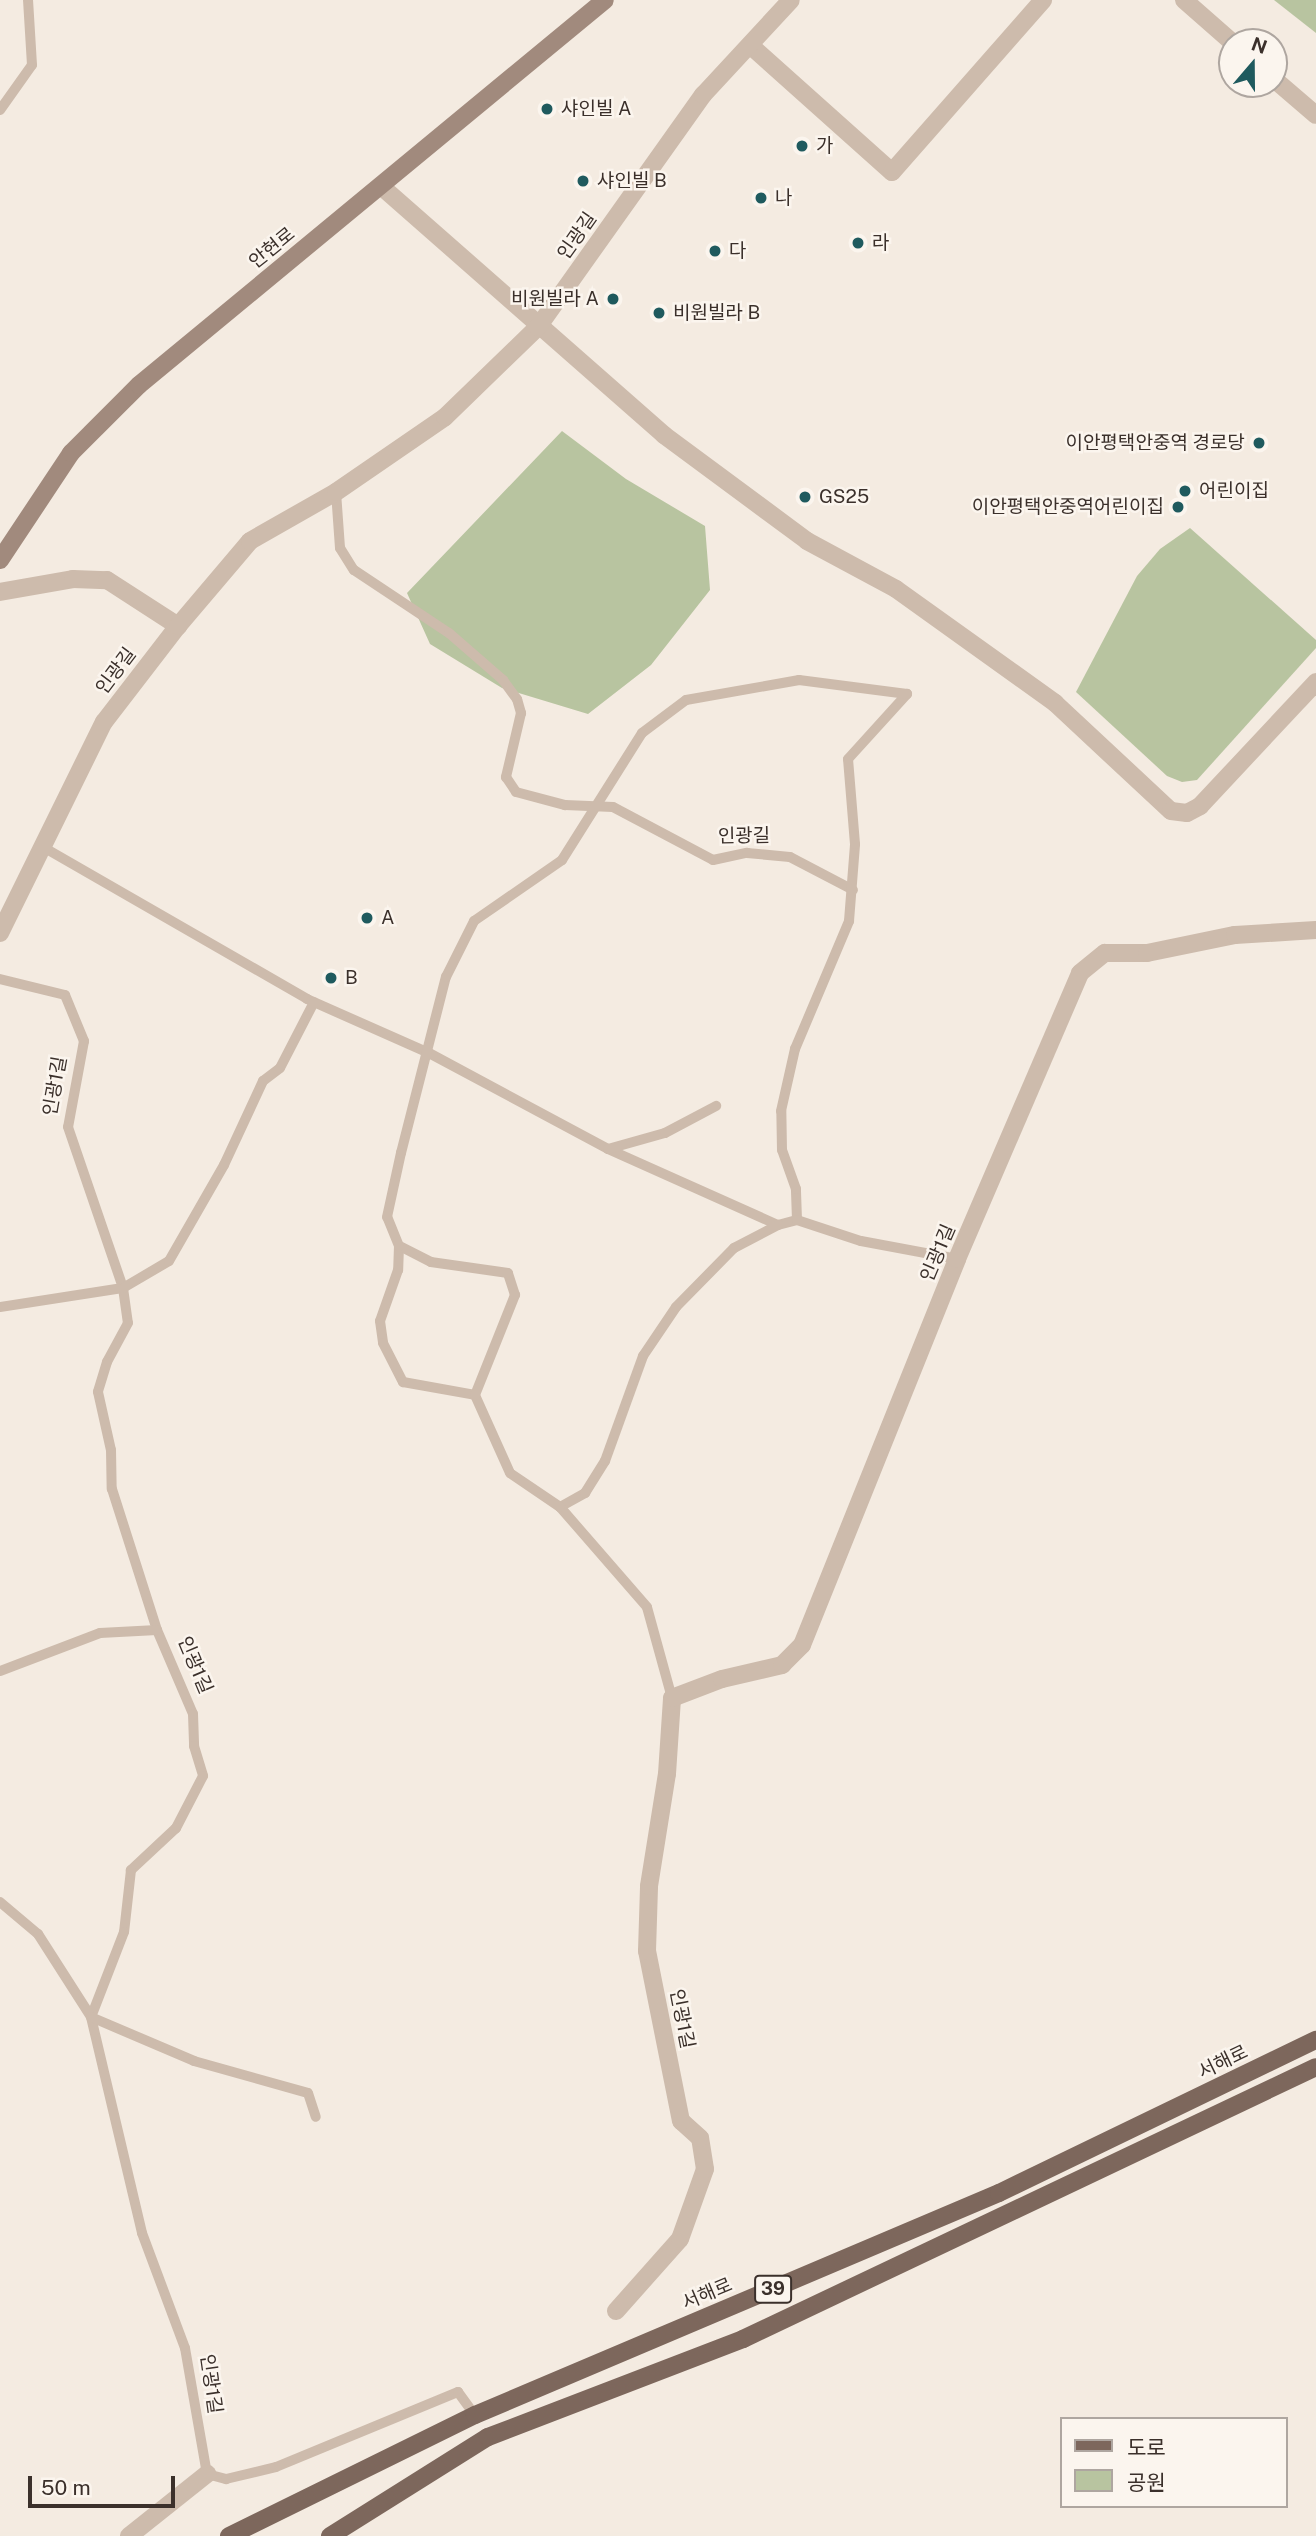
<!DOCTYPE html>
<html>
<head>
<meta charset="utf-8">
<style>
  body { margin:0 }
  #map { position:relative; width:1316px; height:2536px; overflow:hidden; background:#f4ebe1; font-family:"Public Sans","Noto Sans KR",sans-serif }
  div>[style] { position:absolute }
  .green>* { inset:0; background:#b8c4a0 }
  .service>* { height:10px; margin:-5px; padding:0 5px; transform-origin:5px; border-radius:5px; background:#cdbbac }
  .minor>* { height:18px; margin:-9px; padding:0 9px; transform-origin:9px; border-radius:9px; background:#cdbbac }
  .tertiary>* { height:18px; margin:-9px; padding:0 9px; transform-origin:9px; border-radius:9px; background:#cdbbac }
  .secondary>* { height:18px; margin:-9px; padding:0 9px; transform-origin:9px; border-radius:9px; background:#a18a7d }
  .primary>* { height:18px; margin:-9px; padding:0 9px; transform-origin:9px; border-radius:9px; background:#7d675c }
  .dots>* { width:19px; height:19px; translate:-50% -50%; box-sizing:border-box; border:4px solid #fbf5ee; border-radius:50% }
  span { translate:-50% -50%; white-space:nowrap; text-align:center; line-height:1.15; -webkit-text-stroke:5px #fbf5ee; paint-order:stroke }
  .shield-label span { padding:2px 5px; background:#fbf5ee; border:2px solid; border-radius:5px; -webkit-text-stroke-width:0 }
  .shield-label { font-size:18px; color:#3b302b; font-weight:700 }
  .poi-label { font-size:19px; color:#3b302b }
  .left { translate:0 -50%; text-align:left }
  .right { translate:-100% -50%; text-align:right }
  .street-label { font-size:19px; color:#3b302b }
  .legend { position:absolute; left:1060px; top:2417px; width:228px; height:91px; box-sizing:border-box; background:#fbf5ee; border:2px solid #aea6a0; margin:0; padding:9px 12px; list-style:none; font-size:21px; color:#3b302b }
  .legend li { display:flex; align-items:center; gap:14px; height:35px }
  .legend b { width:35px; border:2px solid #aea6a0 }
  .north { position:absolute; left:1218px; top:28px; width:70px; height:70px; box-sizing:border-box; background:#fbf5ee; border:2px solid #aea6a0; border-radius:50%; rotate:20deg; font-size:19px; font-weight:700; line-height:28px; text-align:center; color:#3b302b }
  .north::after { content:''; display:block; margin:auto; width:24px; height:32px; background:#1f5a5e; clip-path:polygon(50% 0,100% 100%,50% 72%,0 100%) }
  .scale { position:absolute; left:28px; top:2476px; width:147px; height:32px; box-sizing:border-box; border:4px solid #3b302b; border-top:0; padding-left:9px; font-size:21px; line-height:24px; white-space:nowrap; color:#3b302b; -webkit-text-stroke:5px #fbf5ee; paint-order:stroke }
</style>
</head>
<body>
<div id="map">
  <div class="green">
    <div style="clip-path:polygon(1274px 0,1316px 0,1316px 33px)"></div>
    <div style="clip-path:polygon(562px 431px,626px 479px,705px 526px,710px 590px,651px 665px,588px 714px,502px 688px,430px 644px,407px 593px)"></div>
    <div style="clip-path:polygon(1190px 528px,1316px 640px,1316px 648px,1197px 780px,1182px 782px,1167px 776px,1076px 692px,1137px 576px,1160px 549px)"></div>
  </div>
  <div class="service">
    <div style="left:0;top:110px;width:55px;rotate:-54.6deg"></div>
    <div style="left:32px;top:65px;width:65px;rotate:-93.5deg"></div>
    <div style="left:336px;top:492px;width:56px;rotate:85.9deg"></div>
    <div style="left:340px;top:548px;width:26px;rotate:58deg"></div>
    <div style="left:354px;top:570px;width:114px;rotate:33.6deg"></div>
    <div style="left:449px;top:633px;width:72px;rotate:41deg"></div>
    <div style="left:503px;top:680px;width:24px;rotate:54deg"></div>
    <div style="left:517px;top:699px;width:15px;rotate:74deg"></div>
    <div style="left:521px;top:713px;width:66px;rotate:103.2deg"></div>
    <div style="left:506px;top:777px;width:18px;rotate:56deg"></div>
    <div style="left:516px;top:792px;width:51px;rotate:14.9deg"></div>
    <div style="left:565px;top:805px;width:48px;rotate:2.4deg"></div>
    <div style="left:613px;top:807px;width:113px;rotate:27.9deg"></div>
    <div style="left:713px;top:860px;width:35px;rotate:-12deg"></div>
    <div style="left:747px;top:853px;width:43px;rotate:5.3deg"></div>
    <div style="left:790px;top:857px;width:71px;rotate:27.6deg"></div>
    <div style="left:43px;top:847px;width:305px;rotate:29.9deg"></div>
    <div style="left:307px;top:999px;width:133px;rotate:23.9deg"></div>
    <div style="left:429px;top:1053px;width:203px;rotate:28.2deg"></div>
    <div style="left:608px;top:1149px;width:186px;rotate:24.1deg"></div>
    <div style="left:778px;top:1225px;width:20px;rotate:-15deg"></div>
    <div style="left:0;top:979px;width:67px;rotate:13.8deg"></div>
    <div style="left:65px;top:995px;width:50px;rotate:67.6deg"></div>
    <div style="left:84px;top:1041px;width:87px;rotate:100.5deg"></div>
    <div style="left:68px;top:1127px;width:170px;rotate:71.1deg"></div>
    <div style="left:123px;top:1288px;width:35px;rotate:82deg"></div>
    <div style="left:128px;top:1323px;width:44px;rotate:118.3deg"></div>
    <div style="left:107px;top:1362px;width:31px;rotate:107deg"></div>
    <div style="left:98px;top:1392px;width:59px;rotate:77.4deg"></div>
    <div style="left:111px;top:1450px;width:39px;rotate:89deg"></div>
    <div style="left:112px;top:1489px;width:148px;rotate:72.3deg"></div>
    <div style="left:157px;top:1630px;width:91px;rotate:66.8deg"></div>
    <div style="left:193px;top:1714px;width:32px;rotate:88deg"></div>
    <div style="left:194px;top:1746px;width:31px;rotate:73deg"></div>
    <div style="left:203px;top:1776px;width:59px;rotate:117.4deg"></div>
    <div style="left:176px;top:1828px;width:62px;rotate:137deg"></div>
    <div style="left:131px;top:1870px;width:62px;rotate:96.4deg"></div>
    <div style="left:124px;top:1932px;width:91px;rotate:111.2deg"></div>
    <div style="left:608px;top:1149px;width:59px;rotate:-15.7deg"></div>
    <div style="left:665px;top:1133px;width:58px;rotate:-27.9deg"></div>
    <div style="left:797px;top:1220px;width:31px;rotate:-92deg"></div>
    <div style="left:796px;top:1189px;width:41px;rotate:-109.7deg"></div>
    <div style="left:782px;top:1150px;width:39px;rotate:-91deg"></div>
    <div style="left:781px;top:1111px;width:64px;rotate:-77.3deg"></div>
    <div style="left:795px;top:1049px;width:139px;rotate:-67.1deg"></div>
    <div style="left:849px;top:921px;width:77px;rotate:-85.5deg"></div>
    <div style="left:855px;top:844px;width:85px;rotate:-94.7deg"></div>
    <div style="left:848px;top:759px;width:88px;rotate:-47.8deg"></div>
    <div style="left:797px;top:1220px;width:67px;rotate:18.2deg"></div>
    <div style="left:861px;top:1241px;width:98px;rotate:10.6deg"></div>
    <div style="left:399px;top:1246px;width:24px;rotate:92deg"></div>
    <div style="left:398px;top:1270px;width:54px;rotate:109.4deg"></div>
    <div style="left:380px;top:1321px;width:22px;rotate:82deg"></div>
    <div style="left:383px;top:1343px;width:44px;rotate:62.9deg"></div>
    <div style="left:403px;top:1382px;width:73px;rotate:10.2deg"></div>
    <div style="left:0;top:1307px;width:124px;rotate:-8.8deg"></div>
    <div style="left:123px;top:1288px;width:53px;rotate:-30.4deg"></div>
    <div style="left:169px;top:1261px;width:111px;rotate:-60.2deg"></div>
    <div style="left:224px;top:1165px;width:93px;rotate:-65.1deg"></div>
    <div style="left:263px;top:1081px;width:21px;rotate:-37deg"></div>
    <div style="left:280px;top:1068px;width:74px;rotate:-62.7deg"></div>
    <div style="left:560px;top:1507px;width:29px;rotate:-29deg"></div>
    <div style="left:585px;top:1493px;width:38px;rotate:-58deg"></div>
    <div style="left:605px;top:1461px;width:112px;rotate:-70.1deg"></div>
    <div style="left:643px;top:1356px;width:59px;rotate:-56deg"></div>
    <div style="left:676px;top:1307px;width:83px;rotate:-45.5deg"></div>
    <div style="left:734px;top:1248px;width:50px;rotate:-27.6deg"></div>
    <div style="left:0;top:1671px;width:107px;rotate:-20.8deg"></div>
    <div style="left:100px;top:1633px;width:57px;rotate:-3deg"></div>
    <div style="left:672px;top:1698px;width:94px;rotate:-105.4deg"></div>
    <div style="left:647px;top:1607px;width:133px;rotate:-131deg"></div>
    <div style="left:560px;top:1507px;width:60px;rotate:-145.8deg"></div>
    <div style="left:510px;top:1473px;width:85px;rotate:-114.2deg"></div>
    <div style="left:475px;top:1395px;width:108px;rotate:-68.2deg"></div>
    <div style="left:515px;top:1295px;width:23px;rotate:-108deg"></div>
    <div style="left:508px;top:1273px;width:78px;rotate:-171.9deg"></div>
    <div style="left:431px;top:1262px;width:36px;rotate:-153deg"></div>
    <div style="left:399px;top:1246px;width:31px;rotate:-112deg"></div>
    <div style="left:387px;top:1217px;width:66px;rotate:-77.7deg"></div>
    <div style="left:401px;top:1153px;width:182px;rotate:-75.7deg"></div>
    <div style="left:446px;top:977px;width:63px;rotate:-63.4deg"></div>
    <div style="left:474px;top:921px;width:107px;rotate:-34.7deg"></div>
    <div style="left:562px;top:860px;width:150px;rotate:-57.8deg"></div>
    <div style="left:642px;top:733px;width:55px;rotate:-36.9deg"></div>
    <div style="left:686px;top:700px;width:115px;rotate:-10deg"></div>
    <div style="left:799px;top:680px;width:109px;rotate:7.4deg"></div>
    <div style="left:0;top:1902px;width:50px;rotate:40.1deg"></div>
    <div style="left:38px;top:1934px;width:98px;rotate:57.4deg"></div>
    <div style="left:91px;top:2017px;width:222px;rotate:76.7deg"></div>
    <div style="left:142px;top:2233px;width:123px;rotate:69.5deg"></div>
    <div style="left:185px;top:2348px;width:128px;rotate:80.1deg"></div>
    <div style="left:207px;top:2474px;width:20px;rotate:15deg"></div>
    <div style="left:226px;top:2479px;width:51px;rotate:-13.5deg"></div>
    <div style="left:276px;top:2467px;width:197px;rotate:-22.4deg"></div>
    <div style="left:458px;top:2392px;width:29px;rotate:54deg"></div>
    <div style="left:91px;top:2017px;width:112px;rotate:23.1deg"></div>
    <div style="left:194px;top:2061px;width:118px;rotate:15.7deg"></div>
    <div style="left:308px;top:2093px;width:25px;rotate:72deg"></div>
  </div>
  <div class="minor">
    <div style="left:751px;top:46px;width:189px;rotate:41.8deg"></div>
    <div style="left:892px;top:172px;width:229px;rotate:-48.7deg"></div>
    <div style="left:0;top:592px;width:74px;rotate:-10.1deg"></div>
    <div style="left:73px;top:579px;width:34px;rotate:2deg"></div>
    <div style="left:107px;top:580px;width:85px;rotate:32.9deg"></div>
    <div style="left:616px;top:2311px;width:96px;rotate:-48.4deg"></div>
    <div style="left:680px;top:2239px;width:74px;rotate:-70.3deg"></div>
    <div style="left:705px;top:2169px;width:31px;rotate:-99deg"></div>
    <div style="left:700px;top:2138px;width:25px;rotate:-138deg"></div>
    <div style="left:681px;top:2121px;width:173px;rotate:-101.3deg"></div>
    <div style="left:647px;top:1951px;width:65px;rotate:-88.2deg"></div>
    <div style="left:649px;top:1886px;width:113px;rotate:-80.9deg"></div>
    <div style="left:667px;top:1774px;width:76px;rotate:-86.2deg"></div>
    <div style="left:672px;top:1698px;width:53px;rotate:-20.8deg"></div>
    <div style="left:722px;top:1679px;width:62px;rotate:-13.1deg"></div>
    <div style="left:782px;top:1665px;width:28px;rotate:-45deg"></div>
    <div style="left:802px;top:1645px;width:416px;rotate:-68.1deg"></div>
    <div style="left:957px;top:1259px;width:311px;rotate:-66.7deg"></div>
    <div style="left:1080px;top:973px;width:32px;rotate:-39deg"></div>
    <div style="left:1105px;top:953px;width:42px"></div>
    <div style="left:1147px;top:953px;width:90px;rotate:-11.6deg"></div>
    <div style="left:1235px;top:935px;width:81px;rotate:-3.5deg"></div>
    <div style="left:129px;top:2536px;width:100px;rotate:-38.5deg"></div>
  </div>
  <div class="tertiary">
    <div style="left:1184px;top:0;width:64px;rotate:41.2deg"></div>
    <div style="left:1274px;top:79px;width:55px;rotate:40.6deg"></div>
    <div style="left:382px;top:187px;width:376px;rotate:41.3deg"></div>
    <div style="left:664px;top:435px;width:178px;rotate:36.5deg"></div>
    <div style="left:807px;top:541px;width:101px;rotate:28.3deg"></div>
    <div style="left:896px;top:589px;width:196px;rotate:35.6deg"></div>
    <div style="left:1055px;top:703px;width:158px;rotate:43deg"></div>
    <div style="left:1171px;top:811px;width:16px;rotate:7deg"></div>
    <div style="left:1187px;top:813px;width:15px;rotate:-28deg"></div>
    <div style="left:1200px;top:806px;width:170px;rotate:-46.9deg"></div>
    <div style="left:0;top:933px;width:235px;rotate:-63.8deg"></div>
    <div style="left:104px;top:722px;width:121px;rotate:-52.4deg"></div>
    <div style="left:178px;top:626px;width:111px;rotate:-49.7deg"></div>
    <div style="left:250px;top:541px;width:99px;rotate:-29.7deg"></div>
    <div style="left:336px;top:492px;width:132px;rotate:-34.5deg"></div>
    <div style="left:445px;top:417px;width:129px;rotate:-44.1deg"></div>
    <div style="left:538px;top:327px;width:285px;rotate:-54.6deg"></div>
    <div style="left:703px;top:95px;width:129px;rotate:-47.2deg"></div>
  </div>
  <div class="secondary">
    <div style="left:0;top:560px;width:128px;rotate:-56.4deg"></div>
    <div style="left:71px;top:453px;width:96px;rotate:-45deg"></div>
    <div style="left:139px;top:385px;width:604px;rotate:-39.56deg"></div>
  </div>
  <div class="primary">
    <div style="left:229px;top:2536px;width:274px;rotate:-26.2deg"></div>
    <div style="left:475px;top:2415px;width:569px;rotate:-22.96deg"></div>
    <div style="left:999px;top:2193px;width:352px;rotate:-25.8deg"></div>
    <div style="left:330px;top:2536px;width:186px;rotate:-32.1deg"></div>
    <div style="left:488px;top:2437px;width:273px;rotate:-21deg"></div>
    <div style="left:743px;top:2339px;width:634px;rotate:-25.39deg"></div>
  </div>
  <div class="dots">
    <div style="left:547px;top:109px;background:#1f5a5e"></div>
    <div style="left:802px;top:146px;background:#1f5a5e"></div>
    <div style="left:583px;top:181px;background:#1f5a5e"></div>
    <div style="left:761px;top:198px;background:#1f5a5e"></div>
    <div style="left:858px;top:243px;background:#1f5a5e"></div>
    <div style="left:715px;top:251px;background:#1f5a5e"></div>
    <div style="left:613px;top:299px;background:#1f5a5e"></div>
    <div style="left:659px;top:313px;background:#1f5a5e"></div>
    <div style="left:1259px;top:443px;background:#1f5a5e"></div>
    <div style="left:1185px;top:491px;background:#1f5a5e"></div>
    <div style="left:805px;top:497px;background:#1f5a5e"></div>
    <div style="left:1178px;top:507px;background:#1f5a5e"></div>
    <div style="left:367px;top:918px;background:#1f5a5e"></div>
    <div style="left:331px;top:978px;background:#1f5a5e"></div>
  </div>
  <div class="shield-label">
    <span style="left:773px;top:2289px">39</span>
  </div>
  <div class="poi-label">
    <span class="left" style="left:561px;top:109px">샤인빌 A</span>
    <span class="left" style="left:816px;top:146px">가</span>
    <span class="left" style="left:597px;top:181px">샤인빌 B</span>
    <span class="left" style="left:775px;top:198px">나</span>
    <span class="left" style="left:872px;top:243px">라</span>
    <span class="left" style="left:729px;top:251px">다</span>
    <span class="right" style="left:599px;top:299px">비원빌라 A</span>
    <span class="left" style="left:673px;top:313px">비원빌라 B</span>
    <span class="right" style="left:1245px;top:443px">이안평택안중역 경로당</span>
    <span class="left" style="left:1199px;top:491px">어린이집</span>
    <span class="left" style="left:819px;top:497px">GS25</span>
    <span class="right" style="left:1164px;top:507px">이안평택안중역어린이집</span>
    <span class="left" style="left:381px;top:918px">A</span>
    <span class="left" style="left:345px;top:978px">B</span>
  </div>
  <div class="street-label">
    <span style="left:577px;top:236px;rotate:-55deg">인광길</span>
    <span style="left:272px;top:248px;rotate:-39deg">안현로</span>
    <span style="left:116px;top:671px;rotate:-53deg">인광길</span>
    <span style="left:744px;top:836px;rotate:-1deg">인광길</span>
    <span style="left:55px;top:1086px;rotate:-80deg">인광1길</span>
    <span style="left:938px;top:1253px;rotate:-67deg">인광1길</span>
    <span style="left:195px;top:1665px;rotate:67deg">인광1길</span>
    <span style="left:682px;top:2019px;rotate:79deg">인광1길</span>
    <span style="left:1223px;top:2062px;rotate:-26deg">서해로</span>
    <span style="left:707px;top:2294px;rotate:-23deg">서해로</span>
    <span style="left:211px;top:2384px;rotate:82deg">인광1길</span>
  </div>
  <ul class="legend">
  <li><b style="height:9px;background:#7d675c"></b>도로</li>
  <li><b style="height:19px;background:#b8c4a0"></b>공원</li>
  </ul>
  <div class="north">N</div>
  <div class="scale">50 m</div>
</div>
</body>
</html>
